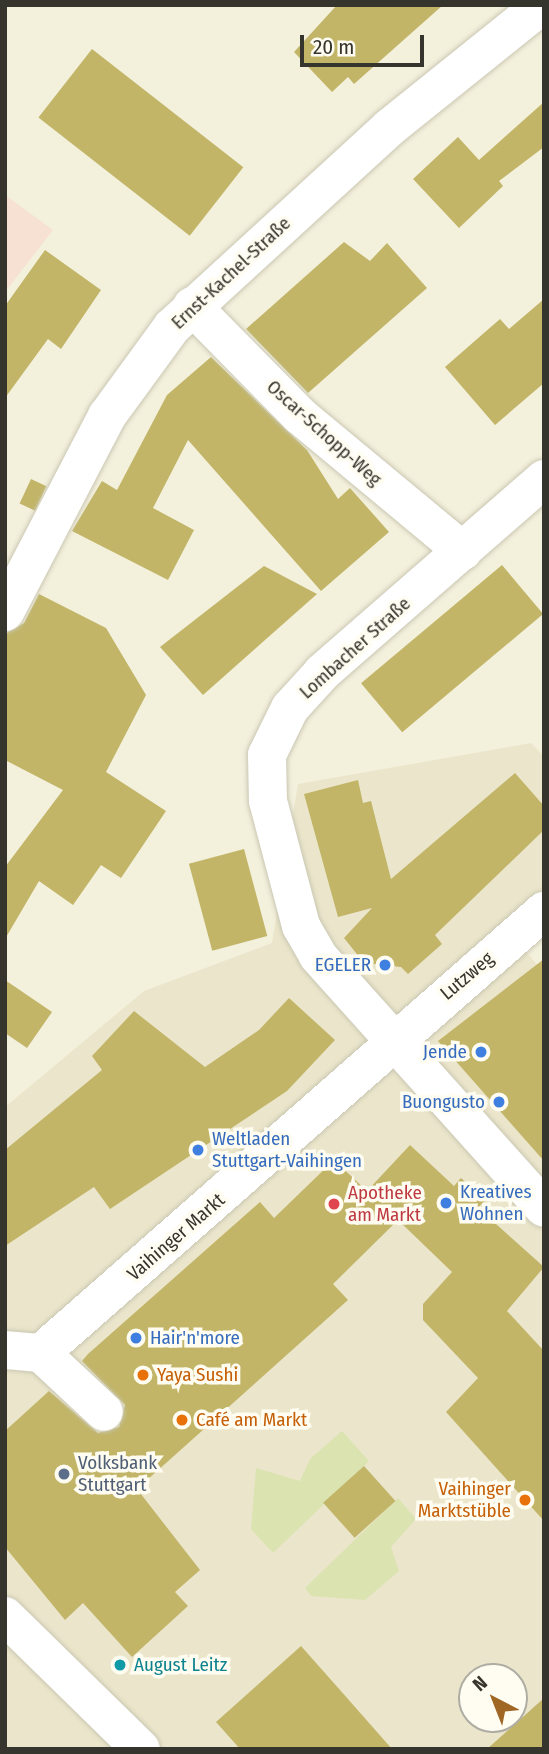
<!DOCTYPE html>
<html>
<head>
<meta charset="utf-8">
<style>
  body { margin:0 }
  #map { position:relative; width:549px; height:1754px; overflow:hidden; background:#f3f0dc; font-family:"Fira Sans Condensed",sans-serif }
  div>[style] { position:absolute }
  .built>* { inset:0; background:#ebe6cb }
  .education>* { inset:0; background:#f6e1d3 }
  .green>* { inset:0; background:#dbe3b1 }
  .building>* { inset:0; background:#c2b568; transform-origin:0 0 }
  .roads { filter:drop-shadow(0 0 2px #cac7b3) drop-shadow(0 0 2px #cac7b3) }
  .street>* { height:38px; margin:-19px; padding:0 19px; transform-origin:19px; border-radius:19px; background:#fff }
  .secondary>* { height:38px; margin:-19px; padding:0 19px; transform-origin:19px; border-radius:19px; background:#fff }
  .dots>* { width:19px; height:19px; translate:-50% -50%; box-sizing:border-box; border:4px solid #fffdf1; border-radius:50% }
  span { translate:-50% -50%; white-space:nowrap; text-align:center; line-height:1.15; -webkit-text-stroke:7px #fffdf1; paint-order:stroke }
  .street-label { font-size:19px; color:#36352d }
  .shop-label { font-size:19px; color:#366cbe }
  .right { translate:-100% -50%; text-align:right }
  .left { translate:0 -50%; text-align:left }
  .health-label { font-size:19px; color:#be3a42 }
  .food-label { font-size:19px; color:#c56008 }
  .service-label { font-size:19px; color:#4e5e75 }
  .culture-label { font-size:19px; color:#0d838f }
  .frame { position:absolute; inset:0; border:7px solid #36352d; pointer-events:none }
  .north { position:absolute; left:458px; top:1663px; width:70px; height:70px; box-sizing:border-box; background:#fffdf1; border:2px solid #afada3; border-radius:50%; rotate:318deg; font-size:19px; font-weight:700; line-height:28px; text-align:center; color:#36352d }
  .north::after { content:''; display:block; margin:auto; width:24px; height:32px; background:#9f6624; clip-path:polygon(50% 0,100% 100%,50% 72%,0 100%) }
  .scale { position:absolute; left:300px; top:35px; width:124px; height:32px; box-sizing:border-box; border:4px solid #36352d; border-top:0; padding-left:9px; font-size:21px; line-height:24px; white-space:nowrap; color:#36352d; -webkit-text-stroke:5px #fffdf1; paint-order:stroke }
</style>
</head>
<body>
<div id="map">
  <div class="built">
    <div style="clip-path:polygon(evenodd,531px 743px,544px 756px,544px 912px,514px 937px,544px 973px,544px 1749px,5px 1749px,5px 1107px,144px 991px,272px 943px,298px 784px,531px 743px,472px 1677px,514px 1677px,514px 1719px,472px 1719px,472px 1677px)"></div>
  </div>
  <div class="education">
    <div style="clip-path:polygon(5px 195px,53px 230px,5px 292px)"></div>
  </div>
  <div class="green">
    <div style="clip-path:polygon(342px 1431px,369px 1461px,273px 1553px,251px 1529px,256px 1468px,300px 1481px,310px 1459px)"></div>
    <div style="clip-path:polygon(398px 1498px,416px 1519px,391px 1547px,399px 1571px,365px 1600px,311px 1596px,305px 1588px)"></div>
  </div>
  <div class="building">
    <div style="clip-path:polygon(337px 5px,443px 5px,354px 84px,348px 77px,332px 92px,294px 52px)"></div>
    <div style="left:92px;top:49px;width:192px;height:87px;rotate:38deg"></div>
    <div style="clip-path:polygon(544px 102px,544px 147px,499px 181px,503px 186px,459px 228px,413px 179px,458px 137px,479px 160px)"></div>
    <div style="clip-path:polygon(344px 242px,370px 261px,387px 243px,427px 288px,308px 393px,246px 329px)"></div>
    <div style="clip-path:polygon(45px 250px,101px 290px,61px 349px,48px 339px,5px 398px,5px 306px)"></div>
    <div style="clip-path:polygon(544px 299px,544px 383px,495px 425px,445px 367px,500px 319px,509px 329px)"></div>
    <div style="clip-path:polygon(211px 357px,307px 450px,338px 499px,350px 488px,389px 532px,321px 591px,188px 440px,153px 508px,194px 530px,168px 580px,72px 531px,102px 481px,117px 490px,167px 395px)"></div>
    <div style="left:31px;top:479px;width:17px;height:27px;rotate:25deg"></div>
    <div style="left:502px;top:565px;width:64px;height:184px;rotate:50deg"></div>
    <div style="clip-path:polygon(264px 566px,317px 594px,203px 695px,160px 647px)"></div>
    <div style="clip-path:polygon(39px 594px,106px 628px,146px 695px,106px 772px,166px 811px,121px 878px,101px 865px,73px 905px,39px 881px,5px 939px,5px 867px,63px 790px,5px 760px,5px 634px,24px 623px)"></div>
    <div style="clip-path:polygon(515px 773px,544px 806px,544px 830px,435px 935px,442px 944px,408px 974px,401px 967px,364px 963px,344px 938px,372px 908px,338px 917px,304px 794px,358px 780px,363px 803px,371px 801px,391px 879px)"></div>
    <div style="left:244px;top:849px;width:90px;height:57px;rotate:75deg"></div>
    <div style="clip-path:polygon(544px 959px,544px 1161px,438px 1041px)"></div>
    <div style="clip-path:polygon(5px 980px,52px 1012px,27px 1048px,5px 1033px)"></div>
    <div style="clip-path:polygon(289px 998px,335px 1040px,287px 1091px,110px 1209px,94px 1187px,5px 1246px,5px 1150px,102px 1070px,92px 1056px,134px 1011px,205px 1067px,259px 1030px)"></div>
    <div style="clip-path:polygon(410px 1145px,454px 1186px,461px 1178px,485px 1200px,478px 1208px,544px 1267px,507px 1311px,544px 1351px,544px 1521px,446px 1412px,478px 1378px,423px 1320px,423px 1304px,452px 1272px,398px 1220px,333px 1284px,348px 1300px,137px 1489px,200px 1570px,175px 1592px,188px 1606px,132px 1657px,83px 1603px,65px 1620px,5px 1547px,5px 1431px,49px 1391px,98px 1433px,119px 1427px,125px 1405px,82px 1361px,88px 1354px,260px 1202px,274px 1218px,334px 1160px,367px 1191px)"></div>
    <div style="left:364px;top:1466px;width:47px;height:55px;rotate:48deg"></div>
    <div style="clip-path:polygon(301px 1646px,340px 1690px,392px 1749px,240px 1749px,216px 1722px)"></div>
    <div style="clip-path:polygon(544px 1698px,544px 1749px,487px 1749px)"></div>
  </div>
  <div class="roads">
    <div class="street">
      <div style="left:192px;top:306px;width:153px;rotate:45.5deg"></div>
      <div style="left:299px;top:415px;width:213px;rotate:39.7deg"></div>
      <div style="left:544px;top:479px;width:295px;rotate:138.9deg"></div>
      <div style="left:322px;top:673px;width:47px;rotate:132.4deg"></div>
      <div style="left:290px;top:708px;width:52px;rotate:116.1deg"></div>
      <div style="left:267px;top:755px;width:46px;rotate:88.8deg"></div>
      <div style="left:268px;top:801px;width:129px;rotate:75.2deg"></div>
      <div style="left:301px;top:926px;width:34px;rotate:60deg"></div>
      <div style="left:318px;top:956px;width:338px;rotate:48.1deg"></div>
      <div style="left:5px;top:612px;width:221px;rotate:-62.5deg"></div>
      <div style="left:107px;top:416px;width:110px;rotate:-53.9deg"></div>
      <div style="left:172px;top:327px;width:294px;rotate:-42.5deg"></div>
      <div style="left:389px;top:128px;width:196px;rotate:-38.8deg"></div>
      <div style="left:5px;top:1350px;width:36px;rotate:5deg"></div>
      <div style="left:41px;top:1353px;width:670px;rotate:-41.31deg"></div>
      <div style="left:41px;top:1353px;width:86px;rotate:43.1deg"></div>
    </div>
    <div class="secondary">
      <div style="left:5px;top:1616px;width:190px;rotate:44.4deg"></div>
    </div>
  </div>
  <div class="dots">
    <div style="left:385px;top:965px;background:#3f7fe0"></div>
    <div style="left:481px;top:1052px;background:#3f7fe0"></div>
    <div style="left:499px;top:1102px;background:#3f7fe0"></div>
    <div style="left:198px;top:1150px;background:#3f7fe0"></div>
    <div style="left:446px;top:1203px;background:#3f7fe0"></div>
    <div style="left:334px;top:1204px;background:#e0444e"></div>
    <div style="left:136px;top:1338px;background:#3f7fe0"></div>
    <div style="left:143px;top:1375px;background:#e8710a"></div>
    <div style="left:182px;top:1420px;background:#e8710a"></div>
    <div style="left:64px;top:1474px;background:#5c6f8a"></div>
    <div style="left:525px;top:1500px;background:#e8710a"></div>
    <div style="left:120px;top:1665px;background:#0f9aa8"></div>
  </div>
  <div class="street-label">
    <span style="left:231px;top:273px;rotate:-43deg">Ernst-Kachel-Straße</span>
    <span style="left:324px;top:433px;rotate:42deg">Oscar-Schopp-Weg</span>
    <span style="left:355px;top:648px;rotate:-42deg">Lombacher Straße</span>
    <span style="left:467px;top:976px;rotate:-40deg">Lutzweg</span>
    <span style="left:176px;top:1237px;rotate:-41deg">Vaihinger Markt</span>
  </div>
  <div class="shop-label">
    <span class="right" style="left:371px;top:965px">EGELER</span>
    <span class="right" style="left:467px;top:1052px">Jende</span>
    <span class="right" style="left:485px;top:1102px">Buongusto</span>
    <span class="left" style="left:212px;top:1150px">Weltladen<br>Stuttgart-Vaihingen</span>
    <span class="left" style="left:460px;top:1203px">Kreatives<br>Wohnen</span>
    <span class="left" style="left:150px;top:1338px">Hair'n'more</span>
  </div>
  <div class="health-label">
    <span class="left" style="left:348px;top:1204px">Apotheke<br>am Markt</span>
  </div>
  <div class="food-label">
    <span class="left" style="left:157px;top:1375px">Yaya Sushi</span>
    <span class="left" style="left:196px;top:1420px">Café am Markt</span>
    <span class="right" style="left:511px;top:1500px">Vaihinger<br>Marktstüble</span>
  </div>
  <div class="service-label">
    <span class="left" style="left:78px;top:1474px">Volksbank<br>Stuttgart</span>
  </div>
  <div class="culture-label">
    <span class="left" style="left:134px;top:1665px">August Leitz</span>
  </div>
  <div class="frame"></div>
  <div class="north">N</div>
  <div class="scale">20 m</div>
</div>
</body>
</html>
